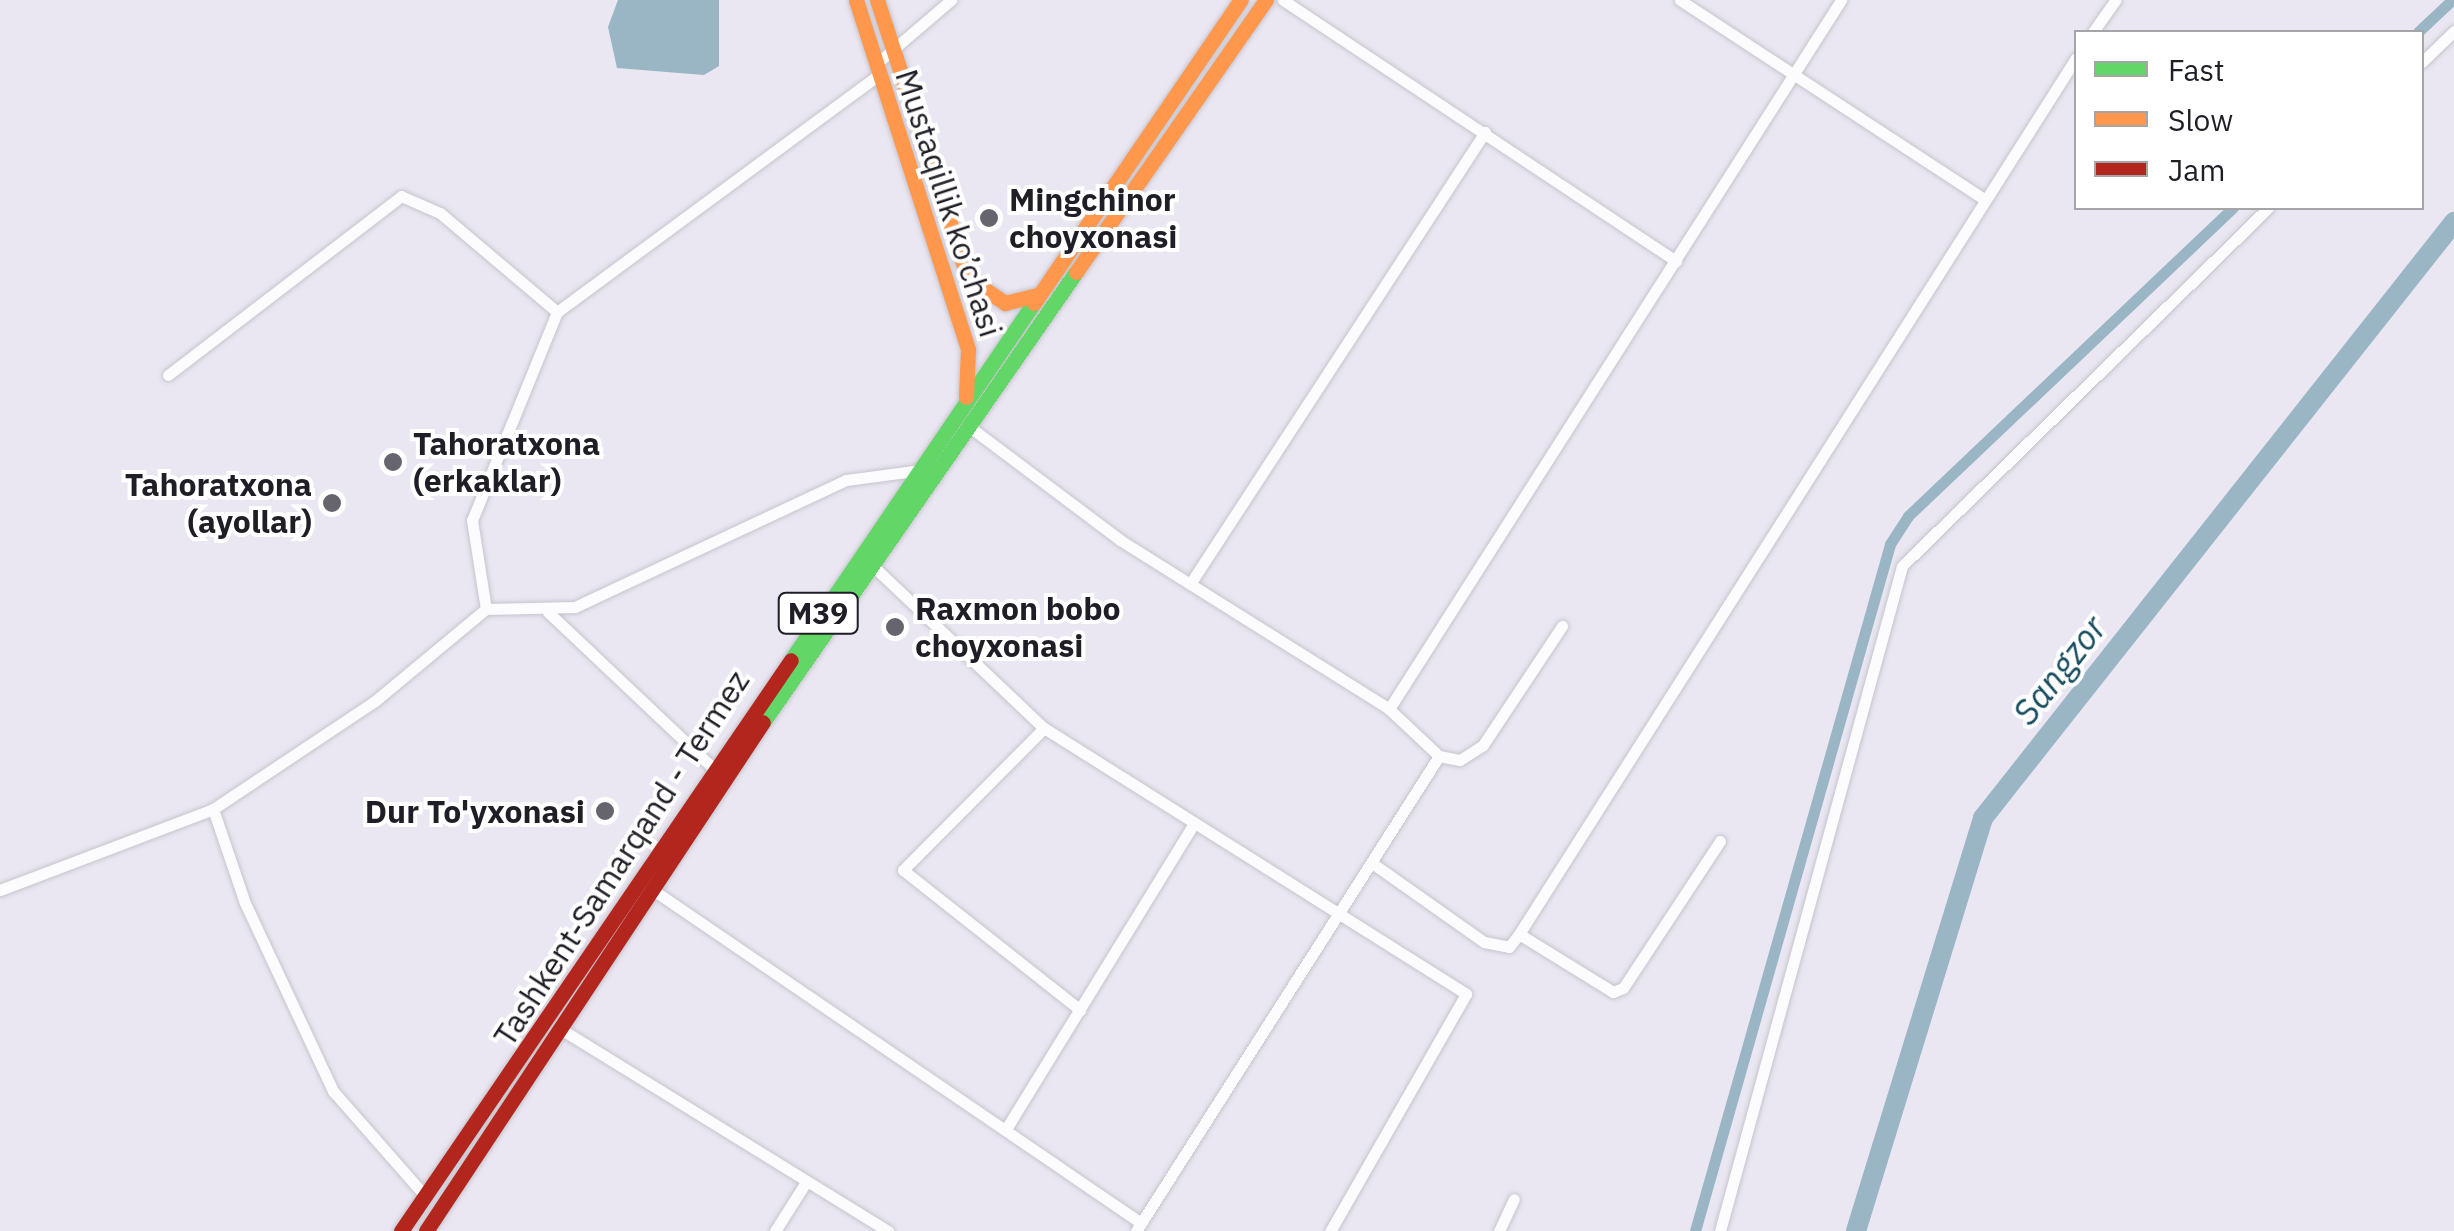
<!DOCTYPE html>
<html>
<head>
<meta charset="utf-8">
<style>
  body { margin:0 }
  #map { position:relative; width:2454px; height:1231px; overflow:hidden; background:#eae7f3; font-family:"IBM Plex Sans",sans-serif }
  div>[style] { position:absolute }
  .water>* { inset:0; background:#9ab5c3 }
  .canal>* { height:11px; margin:-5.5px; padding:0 5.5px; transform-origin:5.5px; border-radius:5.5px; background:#9ab5c3 }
  .river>* { height:20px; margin:-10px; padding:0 10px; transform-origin:10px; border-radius:10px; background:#9ab5c3 }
  .roads { filter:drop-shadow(0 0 2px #c6c4cc) drop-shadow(0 0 2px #c6c4cc) }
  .street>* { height:11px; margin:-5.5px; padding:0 5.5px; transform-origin:5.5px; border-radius:5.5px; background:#fcfbfd }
  .fast>* { height:15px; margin:-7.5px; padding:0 7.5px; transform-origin:7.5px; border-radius:7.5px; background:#63d668 }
  .slow>* { height:15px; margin:-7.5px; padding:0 7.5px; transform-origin:7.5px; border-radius:7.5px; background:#ff974d }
  .jam>* { height:15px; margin:-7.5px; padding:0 7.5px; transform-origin:7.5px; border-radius:7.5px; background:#b3261e }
  .dots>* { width:28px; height:28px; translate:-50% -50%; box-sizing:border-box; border:5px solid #fff; border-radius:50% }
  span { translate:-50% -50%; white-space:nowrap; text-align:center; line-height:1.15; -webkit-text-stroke:8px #fff; paint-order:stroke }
  .shield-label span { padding:2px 8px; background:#fff; border:2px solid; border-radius:8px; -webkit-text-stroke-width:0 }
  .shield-label { font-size:30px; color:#1f1d25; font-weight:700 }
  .poi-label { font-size:32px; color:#1f1d25; font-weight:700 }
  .left { translate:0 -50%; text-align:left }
  .right { translate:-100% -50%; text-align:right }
  .street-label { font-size:32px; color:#1f1d25 }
  .water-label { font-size:35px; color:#184d5f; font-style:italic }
  .legend { position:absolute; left:2074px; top:30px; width:350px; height:180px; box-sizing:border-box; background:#fff; border:2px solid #a5a5a8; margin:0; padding:12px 18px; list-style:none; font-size:30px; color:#1f1d25 }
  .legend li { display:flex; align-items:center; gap:20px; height:50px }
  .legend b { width:50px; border:2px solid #a5a5a8 }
</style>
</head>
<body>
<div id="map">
  <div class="water">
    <div style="clip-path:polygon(618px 0,719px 0,719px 66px,704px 75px,617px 68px,608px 27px)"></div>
  </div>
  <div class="canal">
    <div style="left:2418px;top:32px;width:47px;rotate:-43.3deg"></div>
    <div style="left:1695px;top:1231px;width:714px;rotate:-74.15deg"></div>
    <div style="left:1890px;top:544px;width:33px;rotate:-57deg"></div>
    <div style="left:1908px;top:516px;width:448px;rotate:-43.5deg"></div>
  </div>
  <div class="river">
    <div style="left:1856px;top:1231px;width:432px;rotate:-72.9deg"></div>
    <div style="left:1983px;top:818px;width:760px;rotate:-51.68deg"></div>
  </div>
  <div class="roads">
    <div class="street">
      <div style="left:1283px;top:0;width:472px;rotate:33.6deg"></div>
      <div style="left:1680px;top:0;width:363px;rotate:33.2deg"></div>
      <div style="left:2093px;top:32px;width:39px;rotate:-55deg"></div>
      <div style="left:2422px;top:62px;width:45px;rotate:-44.1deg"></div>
      <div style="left:876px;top:64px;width:99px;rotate:-40.5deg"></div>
      <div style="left:557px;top:312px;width:225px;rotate:112.2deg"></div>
      <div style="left:472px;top:520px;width:90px;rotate:81.1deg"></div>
      <div style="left:486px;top:609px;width:89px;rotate:-1.3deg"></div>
      <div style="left:575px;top:607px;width:299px;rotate:-25.1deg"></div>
      <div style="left:846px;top:480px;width:76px;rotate:-7.6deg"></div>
      <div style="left:168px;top:375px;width:294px;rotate:-37.5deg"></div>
      <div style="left:401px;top:196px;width:43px;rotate:23.6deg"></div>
      <div style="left:440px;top:213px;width:153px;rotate:40.2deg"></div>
      <div style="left:557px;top:312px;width:401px;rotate:-36.4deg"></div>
      <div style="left:971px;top:428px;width:186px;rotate:36.9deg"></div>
      <div style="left:1120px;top:540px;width:318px;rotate:32.1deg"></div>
      <div style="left:1389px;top:709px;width:69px;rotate:43.2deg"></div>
      <div style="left:1439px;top:756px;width:563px;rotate:122.53deg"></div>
      <div style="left:873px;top:566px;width:236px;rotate:43.5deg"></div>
      <div style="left:1044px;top:728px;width:499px;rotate:32.2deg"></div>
      <div style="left:1466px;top:994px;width:273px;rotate:119.8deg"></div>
      <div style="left:1190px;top:584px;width:540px;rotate:-56.87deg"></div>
      <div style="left:548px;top:612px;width:226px;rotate:43.4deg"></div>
      <div style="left:1389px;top:709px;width:841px;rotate:-57.48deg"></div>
      <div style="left:1044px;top:728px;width:200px;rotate:134.8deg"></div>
      <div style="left:903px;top:870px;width:226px;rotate:38.3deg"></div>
      <div style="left:1439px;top:756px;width:21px;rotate:11deg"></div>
      <div style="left:1460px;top:760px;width:27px;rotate:-33deg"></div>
      <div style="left:1483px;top:745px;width:143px;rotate:-56.4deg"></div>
      <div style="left:213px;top:809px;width:99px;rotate:71.2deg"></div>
      <div style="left:245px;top:903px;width:208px;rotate:64.9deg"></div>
      <div style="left:333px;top:1091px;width:141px;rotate:48.7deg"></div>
      <div style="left:1720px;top:841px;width:176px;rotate:123.4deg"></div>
      <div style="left:1623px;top:988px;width:11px;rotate:158deg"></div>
      <div style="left:1613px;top:992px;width:110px;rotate:-148.3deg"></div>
      <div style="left:1519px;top:934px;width:1038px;rotate:-57.55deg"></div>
      <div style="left:1372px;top:863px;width:137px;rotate:35.2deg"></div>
      <div style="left:1484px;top:942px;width:25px;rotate:11deg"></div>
      <div style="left:1509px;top:947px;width:16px;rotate:-52deg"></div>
      <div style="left:0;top:890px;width:228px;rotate:-20.8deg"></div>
      <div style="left:213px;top:809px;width:195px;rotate:-33.7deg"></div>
      <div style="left:375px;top:701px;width:144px;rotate:-39.7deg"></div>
      <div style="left:656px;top:892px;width:587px;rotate:34.31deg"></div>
      <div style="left:564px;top:1031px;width:381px;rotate:31.7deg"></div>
      <div style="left:1006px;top:1129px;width:357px;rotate:-58.4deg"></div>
      <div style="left:775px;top:1231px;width:58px;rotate:-57.7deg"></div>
      <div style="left:1499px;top:1231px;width:35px;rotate:-65deg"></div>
      <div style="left:1720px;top:1231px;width:689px;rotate:-74.69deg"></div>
      <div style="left:1902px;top:566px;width:512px;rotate:-44.37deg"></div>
    </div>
    <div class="fast">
      <div style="left:791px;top:660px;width:432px;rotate:-55.8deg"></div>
      <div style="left:763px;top:722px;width:548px;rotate:-55.18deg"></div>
    </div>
    <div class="slow">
      <div style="left:856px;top:0;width:367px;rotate:72.2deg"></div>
      <div style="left:968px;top:349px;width:48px;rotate:92.4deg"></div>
      <div style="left:877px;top:0;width:293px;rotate:71.9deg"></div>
      <div style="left:968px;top:278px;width:45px;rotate:34deg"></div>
      <div style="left:1005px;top:303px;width:33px;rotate:-14deg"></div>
      <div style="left:1076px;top:272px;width:332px;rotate:-55.1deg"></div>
      <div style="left:1034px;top:303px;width:367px;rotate:-55.7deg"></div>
    </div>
    <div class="jam">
      <div style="left:401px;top:1231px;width:691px;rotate:-55.67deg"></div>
      <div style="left:426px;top:1231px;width:610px;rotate:-56.49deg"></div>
    </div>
  </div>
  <div class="dots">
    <div style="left:989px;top:218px;background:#66646d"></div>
    <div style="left:393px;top:462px;background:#66646d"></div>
    <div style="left:332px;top:503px;background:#66646d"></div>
    <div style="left:895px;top:627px;background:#66646d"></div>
    <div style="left:605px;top:811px;background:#66646d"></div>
  </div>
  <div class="shield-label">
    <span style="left:818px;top:613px">M39</span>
  </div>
  <div class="poi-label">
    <span class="left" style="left:1009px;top:218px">Mingchinor<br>choyxonasi</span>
    <span class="left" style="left:413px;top:462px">Tahoratxona<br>(erkaklar)</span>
    <span class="right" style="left:312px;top:503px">Tahoratxona<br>(ayollar)</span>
    <span class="left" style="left:915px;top:627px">Raxmon bobo<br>choyxonasi</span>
    <span class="right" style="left:585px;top:811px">Dur To'yxonasi</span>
  </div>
  <div class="street-label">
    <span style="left:949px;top:203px;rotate:72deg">Mustaqillik ko’chasi</span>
    <span style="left:621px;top:858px;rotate:-57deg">Tashkent-Samarqand - Termez</span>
  </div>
  <div class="water-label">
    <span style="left:2059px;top:670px;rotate:-52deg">Sangzor</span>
  </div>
  <ul class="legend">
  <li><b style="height:12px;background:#63d668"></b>Fast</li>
  <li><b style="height:12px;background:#ff974d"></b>Slow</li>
  <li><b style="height:12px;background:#b3261e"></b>Jam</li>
  </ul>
</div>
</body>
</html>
